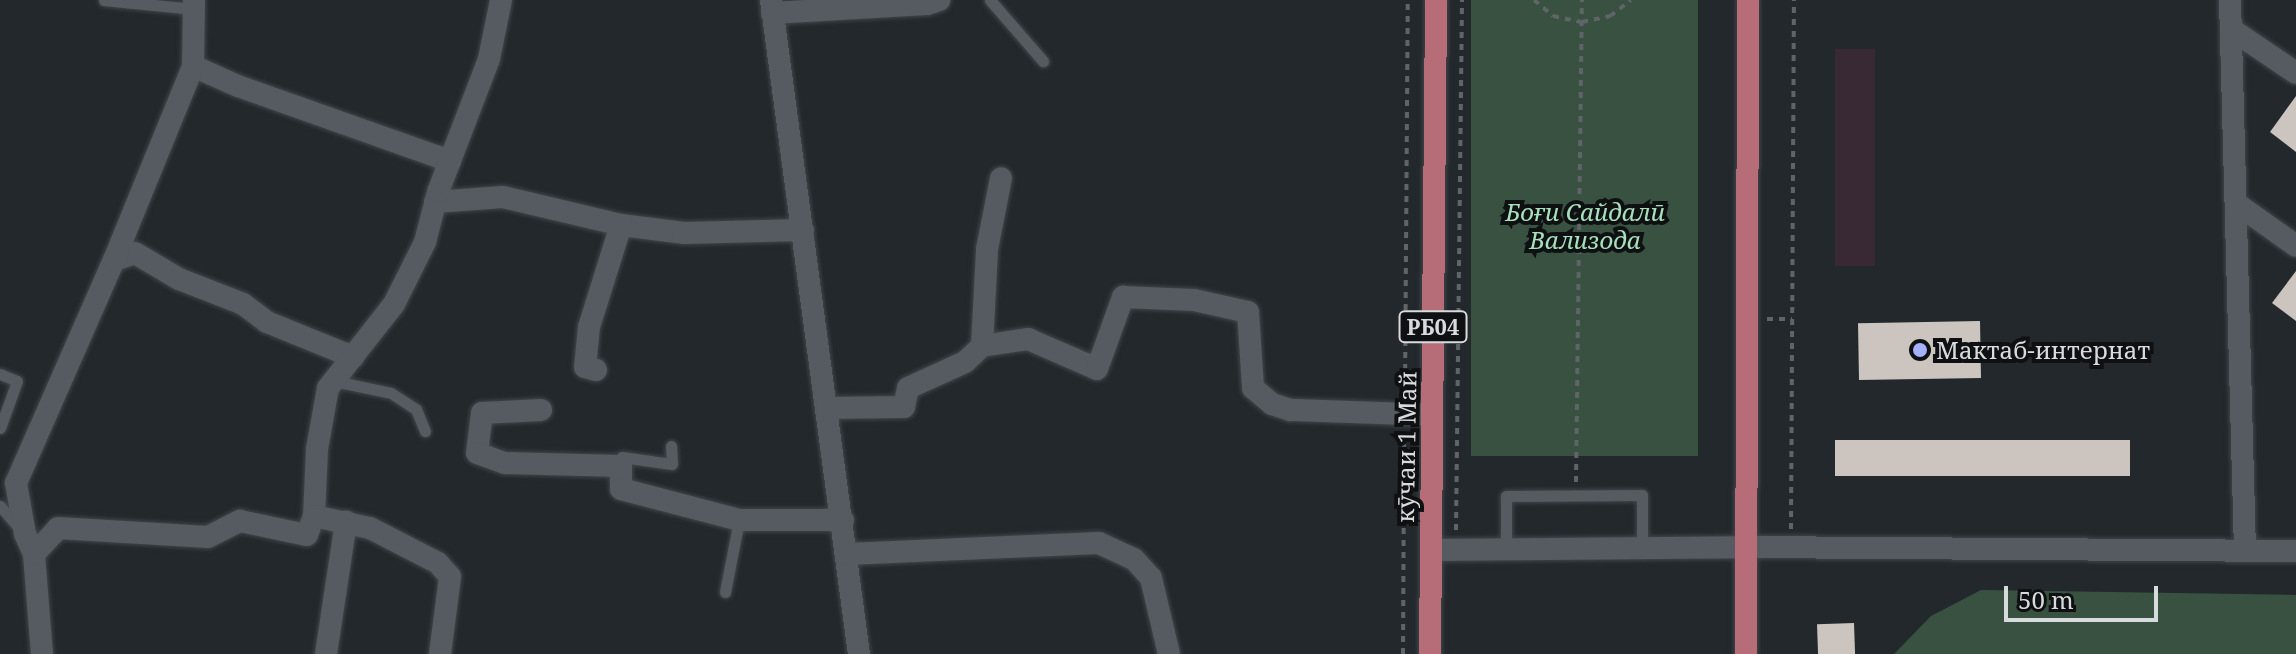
<!DOCTYPE html>
<html>
<head>
<meta charset="utf-8">
<style>
  body { margin:0 }
  #map { position:relative; width:2296px; height:654px; overflow:hidden; background:#22282c; font-family:"Noto Serif",serif }
  div>[style] { position:absolute }
  .education>* { inset:0; background:#382934; transform-origin:0 0 }
  .green>* { inset:0; background:#385141; transform-origin:0 0 }
  .building>* { inset:0; background:#ccc5bf; transform-origin:0 0 }
  .path>* { height:4px; margin-top:-2px; transform-origin:0; background:repeating-linear-gradient(90deg,#5f6468 0 6px,transparent 0 12px) }
  .roads { filter:drop-shadow(0 0 2px #414549) drop-shadow(0 0 2px #414549) }
  .service>* { height:11px; margin:-5.5px; padding:0 5.5px; transform-origin:5.5px; border-radius:5.5px; background:#555b60 }
  .minor>* { height:22px; margin:-11px; padding:0 11px; transform-origin:11px; border-radius:11px; background:#555b60 }
  .primary>* { height:22px; margin:-11px; padding:0 11px; transform-origin:11px; border-radius:11px; background:#b66d77 }
  .dots>* { width:22px; height:22px; translate:-50% -50%; box-sizing:border-box; border:4px solid #0e1012; border-radius:50% }
  span { translate:-50% -50%; white-space:nowrap; text-align:center; line-height:1.15; -webkit-text-stroke:8px #0e1012; paint-order:stroke }
  .shield-label span { padding:2px 6px; background:#0e1012; border:2px solid; border-radius:6px; -webkit-text-stroke-width:0 }
  .shield-label { font-size:22px; color:#d8dbde; font-weight:700 }
  .park-label { font-size:24px; color:#a8e0bd; font-style:italic }
  .poi-label { font-size:24px; color:#d8dbde }
  .left { translate:0 -50%; text-align:left }
  .street-label { font-size:24px; color:#d8dbde }
  .scale { position:absolute; left:2004px; top:586px; width:154px; height:36px; box-sizing:border-box; border:4px solid #d8dbde; border-top:0; padding-left:10px; font-size:24px; line-height:28px; white-space:nowrap; color:#d8dbde; -webkit-text-stroke:6px #0e1012; paint-order:stroke }
</style>
</head>
<body>
<div id="map">
  <div class="education">
    <div style="left:1835px;top:49px;width:40px;height:217px"></div>
  </div>
  <div class="green">
    <div style="left:1471px;top:0;width:227px;height:456px"></div>
    <div style="clip-path:polygon(1981px 590px,2296px 595px,2296px 654px,1894px 654px,1931px 616px)"></div>
  </div>
  <div class="building">
    <div style="clip-path:polygon(2296px 96px,2296px 152px,2270px 132px)"></div>
    <div style="clip-path:polygon(2296px 271px,2296px 321px,2272px 303px)"></div>
    <div style="left:1980px;top:321px;width:57px;height:122px;rotate:89deg"></div>
    <div style="left:1835px;top:440px;width:295px;height:36px"></div>
    <div style="left:1854px;top:623px;width:31px;height:37px;rotate:88deg"></div>
  </div>
  <div class="path">
    <div style="left:1534px;top:0;width:25px;rotate:40deg"></div>
    <div style="left:1553px;top:16px;width:30px;rotate:12deg"></div>
    <div style="left:1582px;top:22px;width:29px;rotate:-12deg"></div>
    <div style="left:1610px;top:16px;width:26px;rotate:-37deg"></div>
    <div style="left:1767px;top:319px;width:25px"></div>
    <div style="left:1405px;top:394px;width:394px;rotate:-89.6deg"></div>
    <div style="left:1576px;top:482px;width:482px;rotate:-89.3deg"></div>
    <div style="left:1791px;top:529px;width:529px;rotate:-89.68deg"></div>
    <div style="left:1456px;top:530px;width:530px;rotate:-89.35deg"></div>
    <div style="left:1403px;top:654px;width:220px;rotate:-89.7deg"></div>
  </div>
  <div class="roads">
    <div class="service">
      <div style="left:104px;top:0;width:90px;rotate:5.7deg"></div>
      <div style="left:990px;top:0;width:81px;rotate:49deg"></div>
      <div style="left:0;top:374px;width:18px;rotate:22deg"></div>
      <div style="left:17px;top:381px;width:50px;rotate:109.9deg"></div>
      <div style="left:334px;top:381px;width:58px;rotate:11.9deg"></div>
      <div style="left:391px;top:393px;width:30px;rotate:33deg"></div>
      <div style="left:416px;top:409px;width:24px;rotate:68deg"></div>
      <div style="left:621px;top:466px;width:9px;rotate:-84deg"></div>
      <div style="left:622px;top:457px;width:50px;rotate:8deg"></div>
      <div style="left:672px;top:464px;width:18px;rotate:-93deg"></div>
      <div style="left:0;top:506px;width:29px;rotate:49deg"></div>
      <div style="left:1506px;top:550px;width:54px;rotate:-90deg"></div>
      <div style="left:1506px;top:496px;width:136px;rotate:-0.4deg"></div>
      <div style="left:1642px;top:495px;width:53px;rotate:90deg"></div>
      <div style="left:725px;top:592px;width:73px;rotate:-79deg"></div>
    </div>
    <div class="minor">
      <div style="left:771px;top:0;width:660px;rotate:82.34deg"></div>
      <div style="left:2230px;top:0;width:550px;rotate:88.44deg"></div>
      <div style="left:772px;top:13px;width:155px;rotate:-3.3deg"></div>
      <div style="left:927px;top:4px;width:13px;rotate:-18deg"></div>
      <div style="left:2231px;top:29px;width:78px;rotate:34.1deg"></div>
      <div style="left:193px;top:66px;width:49px;rotate:24deg"></div>
      <div style="left:238px;top:86px;width:225px;rotate:19.5deg"></div>
      <div style="left:435px;top:202px;width:68px;rotate:-4.2deg"></div>
      <div style="left:503px;top:197px;width:121px;rotate:13.3deg"></div>
      <div style="left:621px;top:225px;width:64px;rotate:7.2deg"></div>
      <div style="left:684px;top:233px;width:119px;rotate:-1.4deg"></div>
      <div style="left:2237px;top:204px;width:72px;rotate:35.4deg"></div>
      <div style="left:114px;top:260px;width:22px;rotate:-18deg"></div>
      <div style="left:135px;top:253px;width:51px;rotate:30.6deg"></div>
      <div style="left:179px;top:279px;width:69px;rotate:21.3deg"></div>
      <div style="left:243px;top:304px;width:30px;rotate:37deg"></div>
      <div style="left:267px;top:322px;width:93px;rotate:22.1deg"></div>
      <div style="left:982px;top:346px;width:97px;rotate:-87deg"></div>
      <div style="left:987px;top:249px;width:72px;rotate:-78.8deg"></div>
      <div style="left:596px;top:370px;width:11px;rotate:-165deg"></div>
      <div style="left:585px;top:367px;width:40px;rotate:-84.3deg"></div>
      <div style="left:589px;top:327px;width:107px;rotate:-72.6deg"></div>
      <div style="left:827px;top:408px;width:77px;rotate:-0.7deg"></div>
      <div style="left:904px;top:407px;width:19px;rotate:-78deg"></div>
      <div style="left:908px;top:388px;width:63px;rotate:-24.5deg"></div>
      <div style="left:965px;top:362px;width:23px;rotate:-43deg"></div>
      <div style="left:982px;top:346px;width:47px;rotate:-8.7deg"></div>
      <div style="left:1028px;top:339px;width:75px;rotate:23.5deg"></div>
      <div style="left:1097px;top:369px;width:77px;rotate:-70.1deg"></div>
      <div style="left:1123px;top:297px;width:71px;rotate:2.4deg"></div>
      <div style="left:1194px;top:300px;width:55px;rotate:12.5deg"></div>
      <div style="left:1248px;top:312px;width:76px;rotate:86.2deg"></div>
      <div style="left:1253px;top:388px;width:25px;rotate:40deg"></div>
      <div style="left:1272px;top:404px;width:20px;rotate:18deg"></div>
      <div style="left:1291px;top:410px;width:141px;rotate:2deg"></div>
      <div style="left:541px;top:410px;width:59px;rotate:177.1deg"></div>
      <div style="left:482px;top:413px;width:40px;rotate:97.1deg"></div>
      <div style="left:477px;top:453px;width:30px;rotate:20deg"></div>
      <div style="left:505px;top:463px;width:116px;rotate:1.5deg"></div>
      <div style="left:621px;top:466px;width:23px;rotate:90deg"></div>
      <div style="left:621px;top:489px;width:122px;rotate:14.7deg"></div>
      <div style="left:739px;top:520px;width:104px"></div>
      <div style="left:314px;top:516px;width:67px;rotate:-87.4deg"></div>
      <div style="left:317px;top:449px;width:62px;rotate:-79.8deg"></div>
      <div style="left:328px;top:388px;width:107px;rotate:-51.8deg"></div>
      <div style="left:394px;top:304px;width:69px;rotate:-63.4deg"></div>
      <div style="left:425px;top:242px;width:52px;rotate:-75.4deg"></div>
      <div style="left:438px;top:192px;width:142px;rotate:-69deg"></div>
      <div style="left:489px;top:59px;width:60px;rotate:-78.5deg"></div>
      <div style="left:1431px;top:550px;width:315px;rotate:-0.5deg"></div>
      <div style="left:1746px;top:547px;width:550px;rotate:0.42deg"></div>
      <div style="left:34px;top:554px;width:35px;rotate:-47deg"></div>
      <div style="left:58px;top:528px;width:150px;rotate:3.4deg"></div>
      <div style="left:208px;top:537px;width:36px;rotate:-27deg"></div>
      <div style="left:240px;top:521px;width:68px;rotate:11.8deg"></div>
      <div style="left:307px;top:535px;width:20px;rotate:-70deg"></div>
      <div style="left:314px;top:516px;width:57px;rotate:12.1deg"></div>
      <div style="left:370px;top:528px;width:76px;rotate:27.2deg"></div>
      <div style="left:438px;top:563px;width:18px;rotate:49deg"></div>
      <div style="left:450px;top:577px;width:78px;rotate:97.4deg"></div>
      <div style="left:847px;top:554px;width:252px;rotate:-2.5deg"></div>
      <div style="left:1099px;top:543px;width:38px;rotate:25deg"></div>
      <div style="left:1134px;top:559px;width:25px;rotate:48deg"></div>
      <div style="left:1151px;top:578px;width:78px;rotate:76.7deg"></div>
      <div style="left:42px;top:654px;width:100px;rotate:-94.6deg"></div>
      <div style="left:34px;top:554px;width:22px;rotate:-114deg"></div>
      <div style="left:25px;top:534px;width:52px;rotate:-100deg"></div>
      <div style="left:16px;top:483px;width:244px;rotate:-66.3deg"></div>
      <div style="left:114px;top:260px;width:209px;rotate:-67.8deg"></div>
      <div style="left:193px;top:66px;width:66px;rotate:-89.1deg"></div>
      <div style="left:326px;top:654px;width:134px;rotate:-81.4deg"></div>
    </div>
    <div class="primary">
      <div style="left:1430px;top:654px;width:654px;rotate:-89.47deg"></div>
      <div style="left:1746px;top:654px;width:654px;rotate:-89.82deg"></div>
    </div>
  </div>
  <div class="dots">
    <div style="left:1920px;top:350px;background:#a6b1fc"></div>
  </div>
  <div class="shield-label">
    <span style="left:1433px;top:327px">РБ04</span>
  </div>
  <div class="park-label">
    <span style="left:1585px;top:226px">Боғи Сайдалӣ<br>Вализода</span>
  </div>
  <div class="poi-label">
    <span class="left" style="left:1936px;top:350px">Мактаб-интернат</span>
  </div>
  <div class="street-label">
    <span style="left:1406px;top:447px;rotate:-89deg">кӯчаи 1 Май</span>
  </div>
  <div class="scale">50 m</div>
</div>
</body>
</html>
